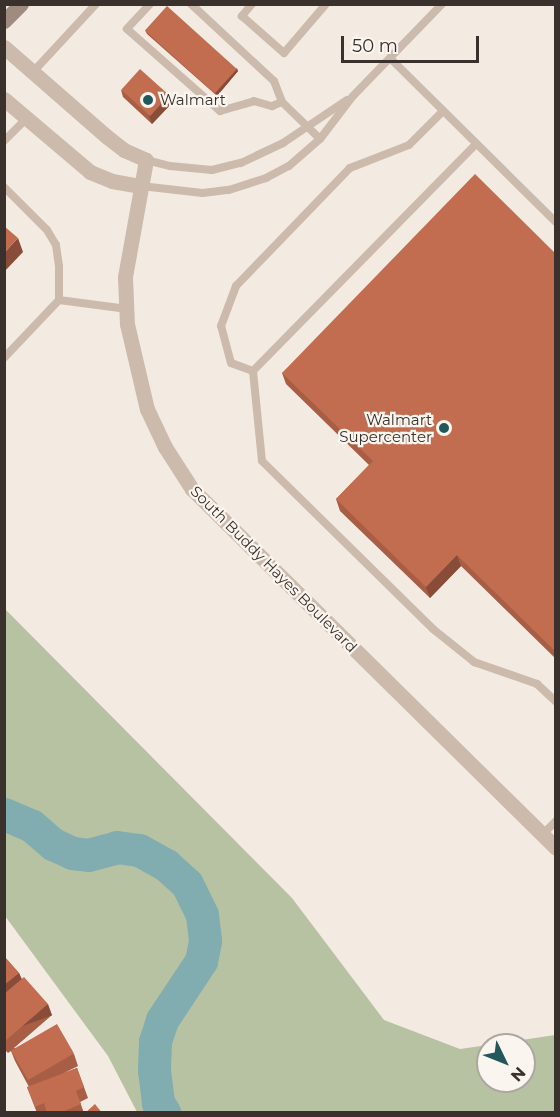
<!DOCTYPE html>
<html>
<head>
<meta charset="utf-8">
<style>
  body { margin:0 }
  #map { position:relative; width:560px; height:1117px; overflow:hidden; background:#f3ebe2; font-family:Montserrat,sans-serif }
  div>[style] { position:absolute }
  .green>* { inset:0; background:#b7c2a2 }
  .river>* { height:33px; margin:-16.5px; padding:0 16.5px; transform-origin:16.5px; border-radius:16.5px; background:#81adb0 }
  .service>* { height:8px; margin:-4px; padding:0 4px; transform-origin:4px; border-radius:4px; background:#ccbbad }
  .minor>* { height:15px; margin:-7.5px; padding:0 7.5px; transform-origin:7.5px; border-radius:7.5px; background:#ccbbad }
  .secondary>* { height:15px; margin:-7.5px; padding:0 7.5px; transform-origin:7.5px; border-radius:7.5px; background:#9f8b7f }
  .wall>* { inset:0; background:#a85e45 }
  .shaded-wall>* { inset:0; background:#884c38; transform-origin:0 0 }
  .building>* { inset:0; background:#c36d50; transform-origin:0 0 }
  .dots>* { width:16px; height:16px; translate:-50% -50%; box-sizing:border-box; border:3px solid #faf5ef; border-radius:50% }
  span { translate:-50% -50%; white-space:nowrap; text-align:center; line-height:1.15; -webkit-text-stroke:4.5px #faf5ef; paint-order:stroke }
  .poi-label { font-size:15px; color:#3a302c }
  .left { translate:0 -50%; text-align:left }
  .right { translate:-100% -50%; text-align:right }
  .street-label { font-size:15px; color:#3a302c }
  .frame { position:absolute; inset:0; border:6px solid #3a302c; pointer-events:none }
  .north { position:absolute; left:476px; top:1033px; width:60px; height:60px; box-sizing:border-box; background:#faf5ef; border:2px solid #ada6a1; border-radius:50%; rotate:133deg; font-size:16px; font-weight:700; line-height:24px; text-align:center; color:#3a302c }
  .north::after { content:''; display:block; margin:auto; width:21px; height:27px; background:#22575b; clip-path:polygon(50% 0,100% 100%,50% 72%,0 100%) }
  .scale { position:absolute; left:341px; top:36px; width:138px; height:27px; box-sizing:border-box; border:3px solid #3a302c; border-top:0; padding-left:8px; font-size:18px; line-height:21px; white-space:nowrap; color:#3a302c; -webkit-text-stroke:4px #faf5ef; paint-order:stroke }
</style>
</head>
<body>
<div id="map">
  <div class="green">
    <div style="clip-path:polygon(evenodd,5px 609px,292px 898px,384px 1020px,460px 1049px,555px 1035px,555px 1112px,137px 1112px,108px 1056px,5px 916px,5px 609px,488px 1045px,524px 1045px,524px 1081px,488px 1081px,488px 1045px)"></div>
  </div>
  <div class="river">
    <div style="left:4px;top:814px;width:30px;rotate:23deg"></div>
    <div style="left:32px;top:826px;width:28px;rotate:41deg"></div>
    <div style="left:53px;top:844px;width:21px;rotate:25deg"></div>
    <div style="left:72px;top:853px;width:16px;rotate:7deg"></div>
    <div style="left:88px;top:855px;width:30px;rotate:-15deg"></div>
    <div style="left:117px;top:847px;width:22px;rotate:8deg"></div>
    <div style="left:139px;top:850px;width:31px;rotate:29deg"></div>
    <div style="left:166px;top:865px;width:28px;rotate:42deg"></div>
    <div style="left:187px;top:884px;width:34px;rotate:64deg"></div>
    <div style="left:202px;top:915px;width:26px;rotate:83deg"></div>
    <div style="left:205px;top:941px;width:20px;rotate:101deg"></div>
    <div style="left:201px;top:961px;width:71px;rotate:123.5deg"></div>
    <div style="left:162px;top:1020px;width:22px;rotate:108deg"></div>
    <div style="left:155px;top:1041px;width:29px;rotate:92deg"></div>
    <div style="left:154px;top:1070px;width:33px;rotate:83deg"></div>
    <div style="left:158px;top:1103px;width:11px;rotate:56deg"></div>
  </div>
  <div class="service">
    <div style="left:150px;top:4px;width:34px;rotate:133deg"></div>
    <div style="left:127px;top:29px;width:124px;rotate:41.4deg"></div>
    <div style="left:220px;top:111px;width:35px;rotate:-16deg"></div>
    <div style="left:254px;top:101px;width:19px;rotate:16deg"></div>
    <div style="left:272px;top:106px;width:11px;rotate:-22deg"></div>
    <div style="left:282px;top:102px;width:53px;rotate:44.2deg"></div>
    <div style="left:191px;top:4px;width:113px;rotate:42.9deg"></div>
    <div style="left:274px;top:81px;width:22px;rotate:69deg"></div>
    <div style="left:252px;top:4px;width:16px;rotate:130deg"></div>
    <div style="left:242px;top:16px;width:56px;rotate:41.4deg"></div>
    <div style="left:284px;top:53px;width:65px;rotate:-49.4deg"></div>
    <div style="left:390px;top:58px;width:233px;rotate:44.7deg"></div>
    <div style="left:33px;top:72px;width:93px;rotate:-47.2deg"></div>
    <div style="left:4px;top:141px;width:33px;rotate:-45deg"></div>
    <div style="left:476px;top:144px;width:318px;rotate:134.5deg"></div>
    <div style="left:253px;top:371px;width:90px;rotate:84.3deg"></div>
    <div style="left:262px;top:461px;width:240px;rotate:44.5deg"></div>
    <div style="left:433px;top:629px;width:53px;rotate:38.8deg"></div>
    <div style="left:474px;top:662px;width:67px;rotate:19.2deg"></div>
    <div style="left:537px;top:684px;width:26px;rotate:43deg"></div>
    <div style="left:146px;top:160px;width:25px;rotate:14deg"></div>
    <div style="left:170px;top:166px;width:42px;rotate:5.4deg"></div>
    <div style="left:212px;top:170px;width:30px;rotate:-14deg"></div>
    <div style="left:241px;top:163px;width:47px;rotate:-25.5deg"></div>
    <div style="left:283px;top:143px;width:77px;rotate:-33.9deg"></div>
    <div style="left:141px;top:186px;width:62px;rotate:6.4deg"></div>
    <div style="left:203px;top:193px;width:26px;rotate:-7deg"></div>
    <div style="left:229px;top:190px;width:39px;rotate:-18deg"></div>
    <div style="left:266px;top:178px;width:26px;rotate:-28deg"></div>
    <div style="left:289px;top:166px;width:41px;rotate:-41.1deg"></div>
    <div style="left:320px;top:139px;width:54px;rotate:-52.5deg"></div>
    <div style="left:353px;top:96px;width:128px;rotate:-45.9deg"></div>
    <div style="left:4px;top:187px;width:61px;rotate:45deg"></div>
    <div style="left:47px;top:230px;width:17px;rotate:59deg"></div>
    <div style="left:56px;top:245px;width:21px;rotate:82deg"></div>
    <div style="left:59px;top:266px;width:34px;rotate:90deg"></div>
    <div style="left:59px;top:300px;width:80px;rotate:133.5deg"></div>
    <div style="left:59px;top:300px;width:69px;rotate:7.5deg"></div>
    <div style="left:253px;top:371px;width:23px;rotate:-160deg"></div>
    <div style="left:231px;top:363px;width:38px;rotate:-105deg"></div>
    <div style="left:221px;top:326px;width:43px;rotate:-69.4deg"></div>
    <div style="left:236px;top:286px;width:164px;rotate:-46deg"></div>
    <div style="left:350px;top:168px;width:63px;rotate:-21.3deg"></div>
    <div style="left:409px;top:145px;width:48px;rotate:-45deg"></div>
    <div style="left:542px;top:835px;width:20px;rotate:-45deg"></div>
  </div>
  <div class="minor">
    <div style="left:4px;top:47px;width:135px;rotate:41.1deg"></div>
    <div style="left:106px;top:136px;width:23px;rotate:38deg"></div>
    <div style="left:124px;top:150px;width:24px;rotate:24deg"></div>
    <div style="left:146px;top:160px;width:119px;rotate:100.2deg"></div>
    <div style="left:125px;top:277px;width:47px;rotate:87.6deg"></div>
    <div style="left:127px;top:324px;width:87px;rotate:76.8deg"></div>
    <div style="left:147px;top:409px;width:42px;rotate:64.7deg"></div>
    <div style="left:165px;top:447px;width:50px;rotate:57.3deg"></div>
    <div style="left:192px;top:489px;width:511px;rotate:44.6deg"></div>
    <div style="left:4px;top:99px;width:113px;rotate:40.3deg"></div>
    <div style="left:90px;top:172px;width:24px;rotate:22deg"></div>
    <div style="left:112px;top:181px;width:29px;rotate:10deg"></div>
  </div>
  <div class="secondary">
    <div style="left:4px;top:21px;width:24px;rotate:-45deg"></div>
  </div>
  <div class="wall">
    <div style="clip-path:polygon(145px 30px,238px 71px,217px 96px,147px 34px)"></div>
    <div style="clip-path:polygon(121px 90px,172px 103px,152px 124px,123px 97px)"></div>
    <div style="clip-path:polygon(555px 253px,555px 658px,461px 566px,430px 598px,340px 511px,336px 499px,369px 465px,286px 384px,282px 373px)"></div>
    <div style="clip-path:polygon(4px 956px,19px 973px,22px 979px,52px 1015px,14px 1048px,74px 1054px,78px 1066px,64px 1073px,77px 1068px,88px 1098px,80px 1102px,84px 1113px,37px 1113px,27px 1087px,29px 1087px,15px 1061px,11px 1051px,8px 1053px,4px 1049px)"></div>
  </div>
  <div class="shaded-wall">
    <div style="clip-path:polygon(237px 68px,238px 71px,217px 96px,215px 92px)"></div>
    <div style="clip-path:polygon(169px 95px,172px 103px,152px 124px,149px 116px)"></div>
    <div style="clip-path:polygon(18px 238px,23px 252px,4px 272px,4px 253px)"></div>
    <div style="clip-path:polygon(457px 555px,461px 566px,430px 598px,426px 587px)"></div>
    <div style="clip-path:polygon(19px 973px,23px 984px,4px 1000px,4px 985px)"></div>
    <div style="left:48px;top:1004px;width:12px;height:58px;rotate:70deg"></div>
  </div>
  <div class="building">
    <div style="left:167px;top:6px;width:94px;height:33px;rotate:42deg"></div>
    <div style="left:140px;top:69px;width:39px;height:28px;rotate:42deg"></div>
    <div style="clip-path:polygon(475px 174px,555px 253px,555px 651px,457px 555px,426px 587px,336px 499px,373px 461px,282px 373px)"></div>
    <div style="clip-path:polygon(4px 226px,18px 238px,4px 253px)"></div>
    <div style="clip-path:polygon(4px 956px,19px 973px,4px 985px)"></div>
    <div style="clip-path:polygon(24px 977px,48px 1004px,4px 1042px,4px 994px)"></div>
    <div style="left:57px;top:1024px;width:34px;height:53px;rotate:60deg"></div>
    <div style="clip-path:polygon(77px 1068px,84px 1087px,76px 1091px,81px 1104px,60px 1113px,47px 1113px,44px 1103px,35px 1107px,27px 1087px)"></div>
    <div style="clip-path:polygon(95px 1104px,102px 1113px,85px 1113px)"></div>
  </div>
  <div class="dots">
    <div style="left:148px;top:100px;background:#22575b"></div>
    <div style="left:444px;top:428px;background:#22575b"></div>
  </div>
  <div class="poi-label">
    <span class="left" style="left:160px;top:100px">Walmart</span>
    <span class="right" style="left:432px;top:428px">Walmart<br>Supercenter</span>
  </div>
  <div class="street-label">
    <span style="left:274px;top:569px;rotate:45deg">South Buddy Hayes Boulevard</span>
  </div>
  <div class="frame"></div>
  <div class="north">N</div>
  <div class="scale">50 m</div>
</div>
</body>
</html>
